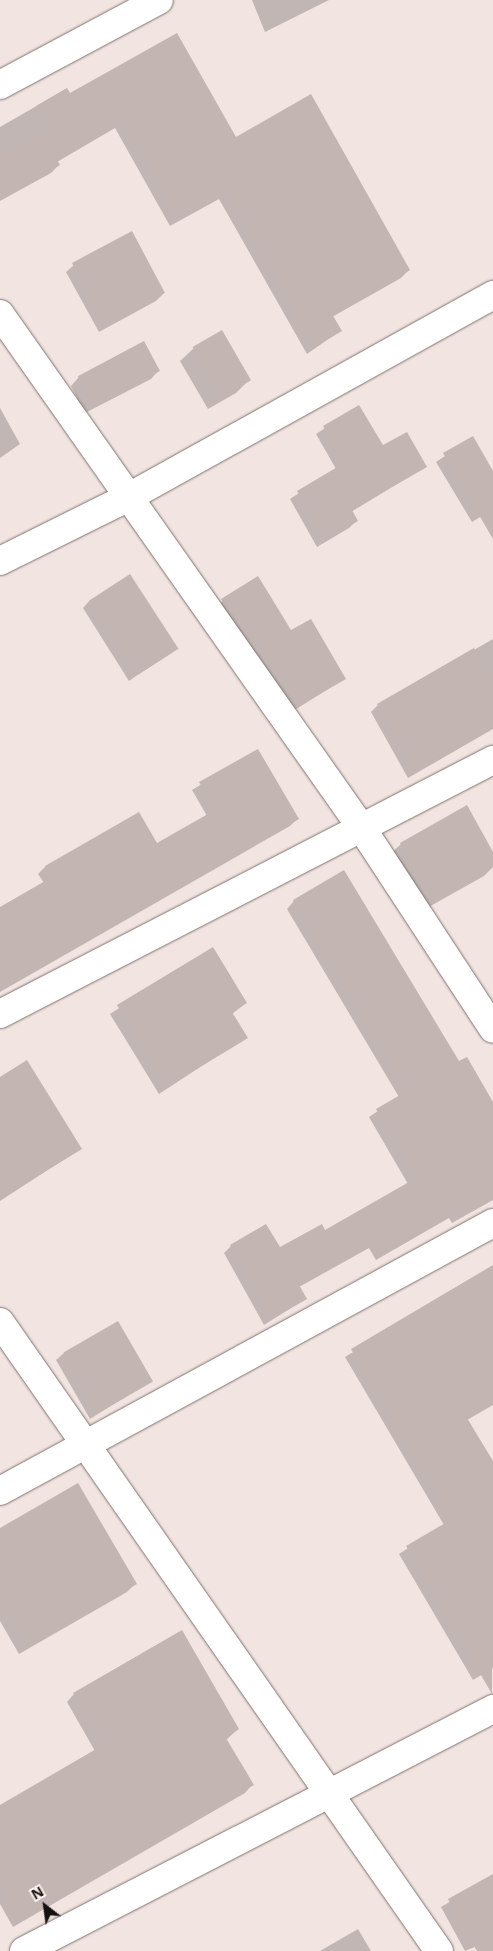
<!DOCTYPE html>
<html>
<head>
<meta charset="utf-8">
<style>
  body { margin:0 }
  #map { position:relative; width:493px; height:1951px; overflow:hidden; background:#f2e4e0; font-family:"Open Sans",sans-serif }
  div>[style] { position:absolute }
  .shadow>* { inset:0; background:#0003 }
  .building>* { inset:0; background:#c3b5b2; transform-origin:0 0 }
  .roads { filter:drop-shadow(0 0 1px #7f726f) drop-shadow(0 0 1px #7f726f) }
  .minor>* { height:28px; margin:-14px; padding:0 14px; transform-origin:14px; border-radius:14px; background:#fff }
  span { translate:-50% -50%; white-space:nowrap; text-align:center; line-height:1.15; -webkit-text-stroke:5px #fdf2ef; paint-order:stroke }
  .north { position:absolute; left:20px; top:1881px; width:50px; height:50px; -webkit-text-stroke:4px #fdf2ef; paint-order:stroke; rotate:330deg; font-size:14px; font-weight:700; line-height:20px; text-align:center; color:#161110 }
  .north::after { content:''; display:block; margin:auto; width:18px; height:22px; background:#161110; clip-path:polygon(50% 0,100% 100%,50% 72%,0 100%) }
</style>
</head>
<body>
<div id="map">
  <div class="shadow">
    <div style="clip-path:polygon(252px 0,329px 0,265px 32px)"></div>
    <div style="clip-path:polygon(66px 89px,70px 95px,235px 138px,409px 270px,401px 278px,332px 317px,340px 331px,307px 354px,219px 199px,170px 226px,115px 128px,57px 162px,59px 165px,51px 173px,0 201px,0 127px)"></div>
    <div style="clip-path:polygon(74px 265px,164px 293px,156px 301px,99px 332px,66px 272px)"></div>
    <div style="clip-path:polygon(143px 343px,158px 371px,151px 379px,85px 413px,71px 386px,78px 378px)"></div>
    <div style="clip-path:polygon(194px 348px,250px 379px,236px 393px,208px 409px,180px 361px)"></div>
    <div style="clip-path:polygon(359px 406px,383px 447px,425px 467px,351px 512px,356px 521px,349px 528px,317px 547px,290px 499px,336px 469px,316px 434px)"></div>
    <div style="clip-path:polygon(0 408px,20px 444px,0 458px)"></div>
    <div style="clip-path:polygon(472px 438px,493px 474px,493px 509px,472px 522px,436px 462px)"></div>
    <div style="clip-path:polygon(258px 578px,291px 632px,344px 679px,290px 713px,246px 639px,239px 644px,214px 607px)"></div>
    <div style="clip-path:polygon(90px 600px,176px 648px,129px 681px,83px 608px)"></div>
    <div style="clip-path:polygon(493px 639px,493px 729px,408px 778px,371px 712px,378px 705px)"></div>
    <div style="clip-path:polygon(258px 750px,297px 819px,290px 826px,0 992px,0 909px,44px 883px,38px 874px,46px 866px,156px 845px,207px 816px,192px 790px)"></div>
    <div style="clip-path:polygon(401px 844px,493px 854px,493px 867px,484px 876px,418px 913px,387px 857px)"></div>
    <div style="clip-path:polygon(294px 901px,459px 1063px,493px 1105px,493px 1200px,452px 1223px,449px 1218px,376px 1260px,369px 1248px,299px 1287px,305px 1299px,264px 1325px,224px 1253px,231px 1246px,279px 1249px,325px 1232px,408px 1184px,369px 1117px,399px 1097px,287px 909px)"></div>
    <div style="clip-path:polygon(213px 948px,246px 1003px,232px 1014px,246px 1037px,159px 1094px,110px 1014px)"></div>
    <div style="clip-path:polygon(0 1078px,80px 1149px,0 1201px)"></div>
    <div style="clip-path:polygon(493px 1267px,493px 1405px,467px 1420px,493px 1464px,493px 1668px,473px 1680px,399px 1554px,444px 1525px,345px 1357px)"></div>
    <div style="clip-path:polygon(64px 1353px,151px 1381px,90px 1419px,56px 1360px)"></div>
    <div style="clip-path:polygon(0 1530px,135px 1584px,127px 1592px,19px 1654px,0 1621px)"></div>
    <div style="clip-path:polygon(74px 1694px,238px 1729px,226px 1740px,252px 1785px,245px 1793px,13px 1927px,0 1904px,0 1807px,95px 1751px,67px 1702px)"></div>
    <div style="clip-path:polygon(493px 1876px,493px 1951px,480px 1951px,477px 1946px,465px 1951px,441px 1907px)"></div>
    <div style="clip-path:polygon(358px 1929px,371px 1951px,320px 1951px)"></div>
  </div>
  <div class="building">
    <div style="clip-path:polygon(177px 33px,236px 137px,311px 94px,410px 270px,332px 314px,342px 331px,315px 347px,227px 192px,178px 219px,123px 121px,57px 160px,60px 165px,0 199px,0 155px,49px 128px,36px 106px,67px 88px,70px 93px)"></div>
    <div style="left:132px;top:231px;width:70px;height:68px;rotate:62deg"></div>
    <div style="left:222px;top:330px;width:58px;height:34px;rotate:60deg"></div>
    <div style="left:144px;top:341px;width:34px;height:75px;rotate:62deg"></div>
    <div style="clip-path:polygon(359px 405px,383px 445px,407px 432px,427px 467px,352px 510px,358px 521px,325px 540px,297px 491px,344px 463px,323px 426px)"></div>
    <div style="clip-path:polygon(473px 436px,493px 471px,493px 539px,443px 453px)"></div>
    <div style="left:130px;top:574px;width:89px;height:48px;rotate:57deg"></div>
    <div style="clip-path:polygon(258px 576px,291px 630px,311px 619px,346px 679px,297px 707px,254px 633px,247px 637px,221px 599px)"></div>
    <div style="clip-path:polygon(474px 648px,493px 682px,493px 727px,416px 771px,377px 704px)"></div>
    <div style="clip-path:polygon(258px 749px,299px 819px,0 990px,0 907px,52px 877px,45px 866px,139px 812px,157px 843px,215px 810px,199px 782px)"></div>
    <div style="clip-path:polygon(467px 805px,493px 852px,493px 866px,432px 900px,400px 843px)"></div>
    <div style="clip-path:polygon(344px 870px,459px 1061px,467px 1057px,493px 1102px,493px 1198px,460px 1216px,457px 1211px,383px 1254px,376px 1242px,299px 1285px,307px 1299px,272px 1319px,230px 1245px,266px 1224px,280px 1247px,322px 1224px,325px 1230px,416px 1178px,376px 1109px,407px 1091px,293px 900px)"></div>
    <div style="clip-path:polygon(213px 947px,247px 1003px,232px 1012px,248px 1038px,167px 1087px,117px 1005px)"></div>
    <div style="clip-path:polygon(27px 1060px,82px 1149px,0 1199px,0 1077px)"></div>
    <div style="clip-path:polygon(493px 1265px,493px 1403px,467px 1418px,493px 1461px,492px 1694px,406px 1546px,452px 1519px,351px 1349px)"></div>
    <div style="left:118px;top:1321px;width:70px;height:63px;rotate:60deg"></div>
    <div style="clip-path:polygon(78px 1483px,137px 1584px,27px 1647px,0 1600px,0 1528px)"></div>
    <div style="clip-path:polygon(182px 1630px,239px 1729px,226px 1738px,254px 1785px,21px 1920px,0 1884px,0 1805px,103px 1745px,73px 1693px)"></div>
    <div style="clip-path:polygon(493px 1874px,493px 1951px,477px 1951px,448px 1899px)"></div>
  </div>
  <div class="roads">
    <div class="minor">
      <div style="left:0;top:85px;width:180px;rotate:-28.1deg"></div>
      <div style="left:0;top:314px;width:627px;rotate:54.87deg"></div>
      <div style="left:361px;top:827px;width:241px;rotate:56.8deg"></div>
      <div style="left:0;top:561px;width:142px;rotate:-26.4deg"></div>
      <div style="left:127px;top:498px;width:419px;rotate:-29deg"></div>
      <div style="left:0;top:1014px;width:555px;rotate:-27.26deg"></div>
      <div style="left:0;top:1322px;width:767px;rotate:55.09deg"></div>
      <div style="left:0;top:1491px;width:561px;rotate:-28.53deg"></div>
      <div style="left:24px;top:1951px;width:528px;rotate:-27.29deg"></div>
    </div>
  </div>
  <div class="north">N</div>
</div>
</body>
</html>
